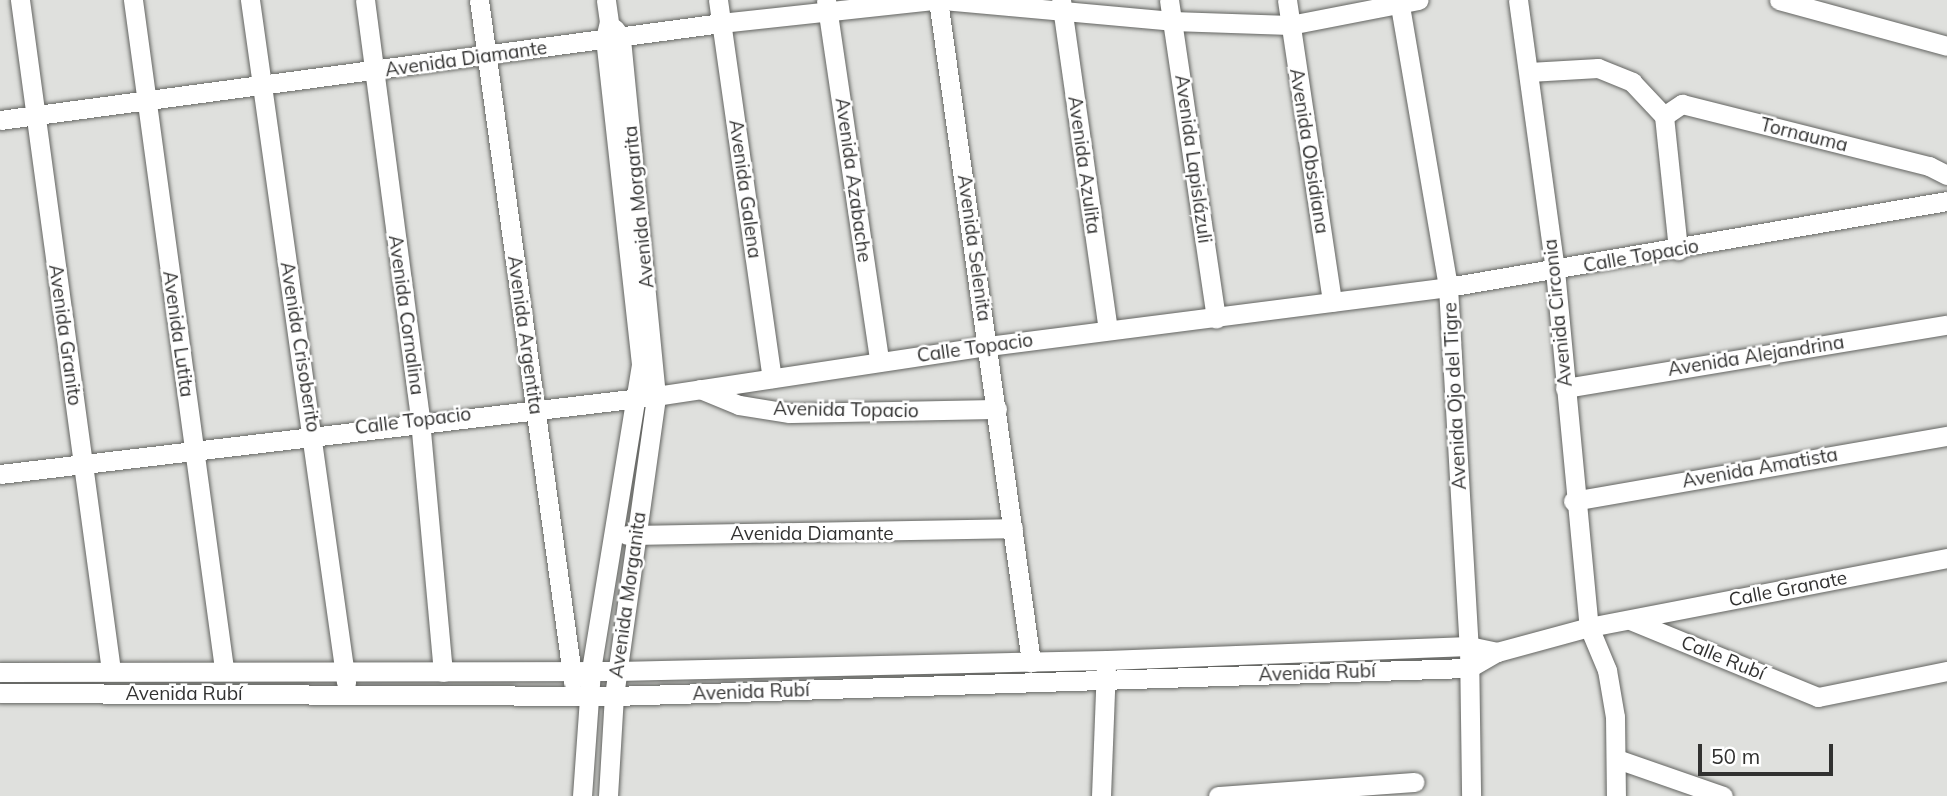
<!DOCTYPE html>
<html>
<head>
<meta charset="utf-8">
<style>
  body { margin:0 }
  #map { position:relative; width:1947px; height:796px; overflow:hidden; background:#dfe0dd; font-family:Mulish,sans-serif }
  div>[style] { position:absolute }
  .roads { filter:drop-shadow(0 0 2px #636461) drop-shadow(0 0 2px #636461) }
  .minor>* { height:19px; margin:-9.5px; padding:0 9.5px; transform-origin:9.5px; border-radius:9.5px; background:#fff }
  span { translate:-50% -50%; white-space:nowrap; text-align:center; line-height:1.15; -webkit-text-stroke:5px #fff; paint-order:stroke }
  .street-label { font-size:19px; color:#313130 }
  .scale { position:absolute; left:1698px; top:744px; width:135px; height:32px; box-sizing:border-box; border:4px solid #313130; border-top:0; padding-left:9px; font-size:21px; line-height:24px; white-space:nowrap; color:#313130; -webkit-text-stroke:5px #fff; paint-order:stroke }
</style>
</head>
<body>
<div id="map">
  <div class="roads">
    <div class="minor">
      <div style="left:20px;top:0;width:676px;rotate:82.27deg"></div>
      <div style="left:133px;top:0;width:675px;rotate:82.25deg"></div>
      <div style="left:250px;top:0;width:689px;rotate:81.99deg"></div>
      <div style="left:365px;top:0;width:424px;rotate:82.5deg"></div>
      <div style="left:420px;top:420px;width:253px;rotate:84.8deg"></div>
      <div style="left:479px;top:0;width:688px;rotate:82.15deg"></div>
      <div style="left:718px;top:0;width:382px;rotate:81.9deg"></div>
      <div style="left:826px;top:0;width:365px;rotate:81.6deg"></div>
      <div style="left:938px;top:0;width:669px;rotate:82deg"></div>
      <div style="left:943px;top:0;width:230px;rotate:5.2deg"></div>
      <div style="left:1172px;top:21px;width:118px;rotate:1.9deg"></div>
      <div style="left:1290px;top:25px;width:131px;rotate:-11deg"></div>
      <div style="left:1061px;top:0;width:333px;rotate:81.9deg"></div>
      <div style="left:1169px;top:0;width:322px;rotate:81.6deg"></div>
      <div style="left:1287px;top:0;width:305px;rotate:81.5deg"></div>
      <div style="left:1399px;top:0;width:291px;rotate:80.3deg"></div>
      <div style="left:1448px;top:287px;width:360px;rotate:86.7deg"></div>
      <div style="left:1469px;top:646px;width:150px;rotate:89.2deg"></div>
      <div style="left:1518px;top:0;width:273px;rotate:82.2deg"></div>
      <div style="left:1555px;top:270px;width:359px;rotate:84.6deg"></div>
      <div style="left:1589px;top:627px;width:47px;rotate:67.3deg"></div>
      <div style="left:1607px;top:670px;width:48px;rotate:80.3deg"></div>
      <div style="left:1615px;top:717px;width:79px;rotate:89.3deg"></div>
      <div style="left:1779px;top:0;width:174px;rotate:15.3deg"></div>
      <div style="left:1529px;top:72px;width:69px;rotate:-3.3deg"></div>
      <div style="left:1598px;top:68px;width:37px;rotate:22deg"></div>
      <div style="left:1632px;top:82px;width:47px;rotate:46.7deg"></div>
      <div style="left:1664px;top:116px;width:22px;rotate:-34deg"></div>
      <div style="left:1682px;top:104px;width:255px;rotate:14.1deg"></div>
      <div style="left:1929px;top:166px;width:20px;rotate:27deg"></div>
      <div style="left:1664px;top:116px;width:135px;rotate:84deg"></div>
      <div style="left:0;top:120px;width:727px;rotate:-7.66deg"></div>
      <div style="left:721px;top:23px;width:213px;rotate:-6.2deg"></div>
      <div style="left:1565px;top:388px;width:387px;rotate:-9.4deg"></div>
      <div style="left:700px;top:389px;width:42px;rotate:22.3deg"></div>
      <div style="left:739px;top:405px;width:51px;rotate:9.1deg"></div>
      <div style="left:789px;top:413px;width:208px;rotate:-1.1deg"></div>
      <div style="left:0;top:474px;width:661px;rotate:-6.78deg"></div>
      <div style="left:656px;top:396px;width:336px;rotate:-8.6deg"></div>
      <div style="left:988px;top:346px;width:464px;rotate:-7.3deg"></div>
      <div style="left:1448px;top:287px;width:506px;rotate:-9.78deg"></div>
      <div style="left:1573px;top:501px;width:380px;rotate:-9.9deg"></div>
      <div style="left:627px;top:535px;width:386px;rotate:-1deg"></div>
      <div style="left:1630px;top:620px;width:203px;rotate:22.3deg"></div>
      <div style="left:1818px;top:697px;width:132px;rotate:-11.4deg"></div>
      <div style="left:0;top:672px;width:617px;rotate:-0.09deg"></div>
      <div style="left:617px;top:671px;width:490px;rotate:-1.3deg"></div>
      <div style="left:1107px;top:660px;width:362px;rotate:-2.2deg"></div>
      <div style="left:1469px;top:646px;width:29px;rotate:12deg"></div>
      <div style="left:0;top:693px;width:614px;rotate:0.28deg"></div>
      <div style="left:614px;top:696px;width:855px;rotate:-1.88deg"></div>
      <div style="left:1469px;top:668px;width:32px;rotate:-30deg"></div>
      <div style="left:1497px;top:652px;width:95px;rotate:-15.2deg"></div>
      <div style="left:1589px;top:627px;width:365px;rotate:-10.9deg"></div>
      <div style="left:1617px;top:759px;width:112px;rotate:19.2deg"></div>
      <div style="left:582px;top:796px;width:126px;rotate:-85.9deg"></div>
      <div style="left:591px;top:670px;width:310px;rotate:-80.7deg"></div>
      <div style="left:641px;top:364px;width:327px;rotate:-96.3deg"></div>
      <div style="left:605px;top:39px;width:17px;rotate:-77deg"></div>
      <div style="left:609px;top:22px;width:22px;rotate:-98deg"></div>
      <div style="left:608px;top:796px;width:100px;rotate:-86.6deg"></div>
      <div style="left:614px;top:696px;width:303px;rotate:-82deg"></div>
      <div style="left:656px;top:396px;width:361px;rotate:-95.6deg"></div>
      <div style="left:621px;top:37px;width:11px;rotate:-128deg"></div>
      <div style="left:1101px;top:796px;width:128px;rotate:-87.8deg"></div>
      <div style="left:1218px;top:796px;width:197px;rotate:-4.1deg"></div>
    </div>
  </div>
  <div class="street-label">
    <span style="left:466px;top:59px;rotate:-8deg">Avenida Diamante</span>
    <span style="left:1804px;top:135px;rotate:14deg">Tornauma</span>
    <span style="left:1309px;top:151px;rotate:81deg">Avenida Obsidiana</span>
    <span style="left:1193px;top:159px;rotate:82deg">Avenida Lapislázuli</span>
    <span style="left:1084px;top:165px;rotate:82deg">Avenida Azulita</span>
    <span style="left:853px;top:180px;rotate:82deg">Avenida Azabache</span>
    <span style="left:745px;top:189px;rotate:82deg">Avenida Galena</span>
    <span style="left:639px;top:207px;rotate:-96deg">Avenida Morgarita</span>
    <span style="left:974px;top:248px;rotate:82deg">Avenida Selenita</span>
    <span style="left:1641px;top:256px;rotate:-10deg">Calle Topacio</span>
    <span style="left:1558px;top:313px;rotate:-96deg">Avenida Circonia</span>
    <span style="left:406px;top:315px;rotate:82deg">Avenida Cornalina</span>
    <span style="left:178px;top:334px;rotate:82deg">Avenida Lutita</span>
    <span style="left:65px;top:335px;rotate:82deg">Avenida Granito</span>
    <span style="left:525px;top:335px;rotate:82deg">Avenida Argentita</span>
    <span style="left:300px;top:347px;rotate:81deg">Avenida Crisoberito</span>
    <span style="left:975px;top:348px;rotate:-8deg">Calle Topacio</span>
    <span style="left:1756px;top:356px;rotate:-9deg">Avenida Alejandrina</span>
    <span style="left:1455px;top:396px;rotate:-93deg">Avenida Ojo del Tigre</span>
    <span style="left:846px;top:410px;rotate:1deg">Avenida Topacio</span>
    <span style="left:413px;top:421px;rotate:-7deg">Calle Topacio</span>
    <span style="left:1760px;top:468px;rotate:-10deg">Avenida Amatista</span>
    <span style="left:812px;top:534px">Avenida Diamante</span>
    <span style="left:1788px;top:589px;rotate:-11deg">Calle Granate</span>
    <span style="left:628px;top:595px;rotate:-82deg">Avenida Morganita</span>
    <span style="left:1723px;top:658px;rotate:22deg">Calle Rubí</span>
    <span style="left:1317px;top:673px;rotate:-2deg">Avenida Rubí</span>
    <span style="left:751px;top:692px;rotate:-2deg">Avenida Rubí</span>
    <span style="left:184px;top:694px">Avenida Rubí</span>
  </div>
  <div class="scale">50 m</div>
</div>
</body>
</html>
